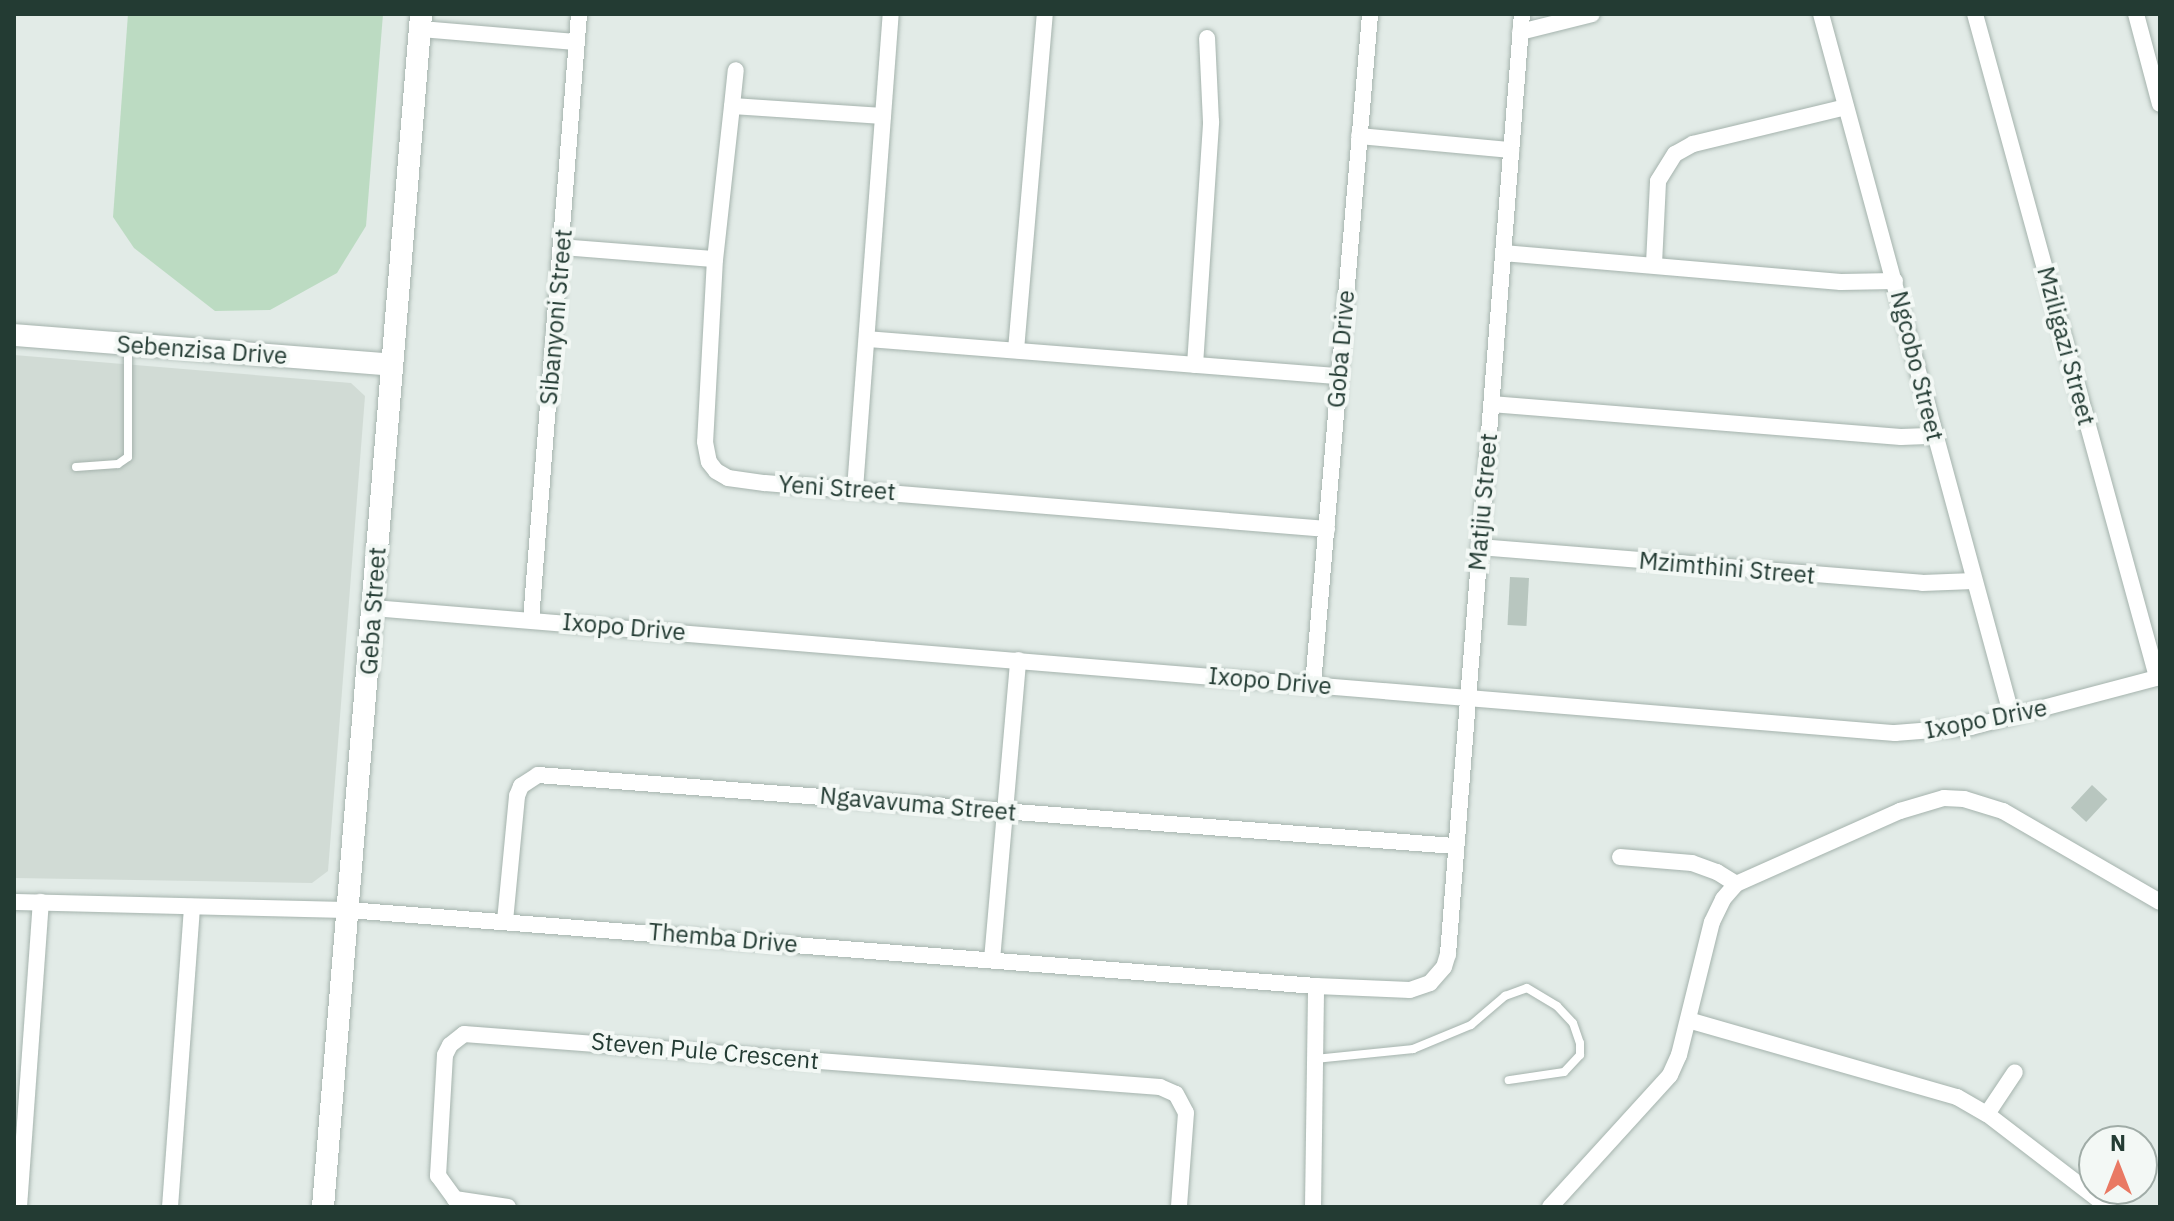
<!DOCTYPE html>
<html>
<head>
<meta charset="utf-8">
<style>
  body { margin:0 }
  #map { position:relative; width:2174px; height:1221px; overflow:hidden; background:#e2ebe7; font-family:"IBM Plex Sans",sans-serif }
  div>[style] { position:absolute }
  .built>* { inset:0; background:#d1dbd5 }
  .green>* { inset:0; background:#bcdbc2 }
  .building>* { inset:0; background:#b8c6bf; transform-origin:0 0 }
  .roads { filter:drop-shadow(0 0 2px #a5b3ad) drop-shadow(0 0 2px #a5b3ad) }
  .lane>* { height:8px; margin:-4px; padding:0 4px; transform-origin:4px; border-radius:4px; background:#fff }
  .street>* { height:16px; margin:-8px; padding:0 8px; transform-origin:8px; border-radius:8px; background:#fff }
  .secondary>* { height:22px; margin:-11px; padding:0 11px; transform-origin:11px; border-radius:11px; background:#fff }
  span { translate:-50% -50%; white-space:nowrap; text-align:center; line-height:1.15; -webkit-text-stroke:8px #f3f8f5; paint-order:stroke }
  .street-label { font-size:24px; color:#233b33 }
  .frame { position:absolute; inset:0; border:16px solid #233b33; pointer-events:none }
  .north { position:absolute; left:2078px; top:1125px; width:80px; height:80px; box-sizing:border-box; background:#f3f8f5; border:2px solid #a0aca7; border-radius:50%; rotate:0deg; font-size:22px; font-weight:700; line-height:32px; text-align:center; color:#233b33 }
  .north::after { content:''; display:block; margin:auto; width:28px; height:36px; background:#e97963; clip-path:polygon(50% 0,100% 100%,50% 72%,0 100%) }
</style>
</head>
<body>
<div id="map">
  <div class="built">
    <div style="clip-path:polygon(14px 355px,351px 383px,365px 396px,328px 871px,312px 883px,14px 878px)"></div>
  </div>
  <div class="green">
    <div style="clip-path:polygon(128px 14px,383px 14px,366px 226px,337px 273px,270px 310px,215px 311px,134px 248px,113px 217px)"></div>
  </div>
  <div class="building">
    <div style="left:1510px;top:577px;width:19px;height:48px;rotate:3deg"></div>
    <div style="left:2092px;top:785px;width:21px;height:31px;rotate:43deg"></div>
  </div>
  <div class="roads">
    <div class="lane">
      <div style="left:76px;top:467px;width:42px;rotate:-4.1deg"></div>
      <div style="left:118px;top:464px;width:12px;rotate:-35deg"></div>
      <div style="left:128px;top:457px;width:112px;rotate:-90deg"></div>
      <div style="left:1315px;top:1059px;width:99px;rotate:-5.8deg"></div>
      <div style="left:1413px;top:1049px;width:63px;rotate:-22.5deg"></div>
      <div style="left:1471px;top:1025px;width:45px;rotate:-40.5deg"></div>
      <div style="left:1505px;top:996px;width:23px;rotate:-20deg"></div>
      <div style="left:1527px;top:988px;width:35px;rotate:31deg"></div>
      <div style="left:1557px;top:1006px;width:23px;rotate:47deg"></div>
      <div style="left:1573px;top:1023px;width:21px;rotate:71deg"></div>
      <div style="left:1580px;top:1043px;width:12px;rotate:90deg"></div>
      <div style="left:1580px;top:1055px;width:23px;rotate:133deg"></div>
      <div style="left:1564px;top:1072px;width:56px;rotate:171.7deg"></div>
    </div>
    <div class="street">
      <div style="left:1821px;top:14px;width:728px;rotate:74.8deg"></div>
      <div style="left:1975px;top:14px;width:688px;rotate:74.65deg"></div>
      <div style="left:2136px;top:14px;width:93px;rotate:75.1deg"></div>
      <div style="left:420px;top:29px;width:157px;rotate:4.8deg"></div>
      <div style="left:1520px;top:32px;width:74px;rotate:-14deg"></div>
      <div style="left:732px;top:106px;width:36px;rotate:-84deg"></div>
      <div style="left:883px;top:116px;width:151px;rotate:-176.2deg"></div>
      <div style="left:732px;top:106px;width:154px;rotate:96.3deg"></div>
      <div style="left:715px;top:259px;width:183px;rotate:93.1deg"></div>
      <div style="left:705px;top:442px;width:20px;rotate:79deg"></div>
      <div style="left:709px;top:462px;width:11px;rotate:52deg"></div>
      <div style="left:716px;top:471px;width:14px;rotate:30deg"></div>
      <div style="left:728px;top:478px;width:37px;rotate:8deg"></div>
      <div style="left:765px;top:483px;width:564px;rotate:4.68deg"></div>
      <div style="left:1359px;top:136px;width:153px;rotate:5.3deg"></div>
      <div style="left:561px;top:247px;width:154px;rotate:4.5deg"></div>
      <div style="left:1503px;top:253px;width:339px;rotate:4.9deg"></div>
      <div style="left:1841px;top:282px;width:54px;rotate:-1.1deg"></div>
      <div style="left:1654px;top:264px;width:83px;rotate:-87.2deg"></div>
      <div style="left:1658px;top:181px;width:32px;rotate:-58deg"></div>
      <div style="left:1675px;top:154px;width:21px;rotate:-29deg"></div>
      <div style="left:1693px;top:144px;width:157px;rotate:-13.6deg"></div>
      <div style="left:867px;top:339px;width:472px;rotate:4.5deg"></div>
      <div style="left:1016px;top:350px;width:337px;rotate:-85.1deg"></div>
      <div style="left:1195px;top:365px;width:244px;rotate:-86.2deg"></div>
      <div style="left:1211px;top:122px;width:84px;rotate:-92.7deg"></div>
      <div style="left:1491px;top:404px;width:411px;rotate:4.6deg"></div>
      <div style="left:1901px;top:437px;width:34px;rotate:-2deg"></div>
      <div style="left:855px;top:489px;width:476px;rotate:-85.7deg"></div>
      <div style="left:1479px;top:547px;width:444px;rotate:4.6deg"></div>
      <div style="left:1922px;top:583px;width:52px;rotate:-2.2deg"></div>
      <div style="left:373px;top:608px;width:1527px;rotate:4.7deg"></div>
      <div style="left:1895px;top:733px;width:76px;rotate:-4.5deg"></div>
      <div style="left:1971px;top:727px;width:196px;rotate:-14.8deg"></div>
      <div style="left:531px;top:620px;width:608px;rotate:-85.47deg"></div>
      <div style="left:1313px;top:685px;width:673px;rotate:-85.14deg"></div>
      <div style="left:1620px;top:857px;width:72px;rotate:4.8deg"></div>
      <div style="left:1692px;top:863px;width:27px;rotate:20deg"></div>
      <div style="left:1717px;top:872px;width:22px;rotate:32deg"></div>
      <div style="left:14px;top:902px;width:334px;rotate:1.4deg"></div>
      <div style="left:348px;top:910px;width:971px;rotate:4.49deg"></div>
      <div style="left:1316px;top:986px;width:94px;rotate:2.4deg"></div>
      <div style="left:1410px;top:990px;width:21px;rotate:-19deg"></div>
      <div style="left:1430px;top:983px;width:21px;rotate:-49deg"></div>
      <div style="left:1444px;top:967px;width:14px;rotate:-73deg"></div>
      <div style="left:1448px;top:954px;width:943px;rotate:-85.5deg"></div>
      <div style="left:505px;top:921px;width:126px;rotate:-84.5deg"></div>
      <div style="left:517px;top:796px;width:11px;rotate:-68deg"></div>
      <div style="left:521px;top:786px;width:20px;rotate:-33deg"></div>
      <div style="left:538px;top:775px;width:920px;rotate:4.43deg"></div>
      <div style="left:992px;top:960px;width:301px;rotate:-85deg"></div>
      <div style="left:1688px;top:1020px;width:280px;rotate:16deg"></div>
      <div style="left:1957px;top:1097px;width:34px;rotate:30deg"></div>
      <div style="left:1987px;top:1114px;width:153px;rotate:37.5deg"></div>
      <div style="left:1987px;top:1114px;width:50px;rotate:-56.3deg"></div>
      <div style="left:19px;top:1207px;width:306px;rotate:-85.9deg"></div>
      <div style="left:170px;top:1207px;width:301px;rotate:-85.8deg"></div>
      <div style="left:508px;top:1207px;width:54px;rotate:-171.4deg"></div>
      <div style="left:455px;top:1199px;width:29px;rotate:-126deg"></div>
      <div style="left:438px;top:1176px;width:121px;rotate:-86.7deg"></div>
      <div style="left:445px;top:1055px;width:11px;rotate:-63deg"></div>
      <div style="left:450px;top:1045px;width:18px;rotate:-38deg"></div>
      <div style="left:464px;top:1034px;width:698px;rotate:4.35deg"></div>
      <div style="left:1160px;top:1087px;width:17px;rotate:24deg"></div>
      <div style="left:1176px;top:1094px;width:21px;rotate:62deg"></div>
      <div style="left:1186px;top:1113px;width:94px;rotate:94.3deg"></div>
      <div style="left:1313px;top:1207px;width:221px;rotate:-89.2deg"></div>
      <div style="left:1550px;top:1207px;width:178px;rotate:-47.7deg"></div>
      <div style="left:1670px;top:1075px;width:22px;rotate:-66deg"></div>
      <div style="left:1679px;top:1055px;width:137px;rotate:-76.1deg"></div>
      <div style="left:1712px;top:922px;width:25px;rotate:-64deg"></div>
      <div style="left:1723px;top:899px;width:20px;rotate:-49deg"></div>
      <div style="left:1736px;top:884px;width:180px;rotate:-24deg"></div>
      <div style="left:1900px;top:811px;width:46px;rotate:-16.5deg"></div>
      <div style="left:1944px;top:798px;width:20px;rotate:3deg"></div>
      <div style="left:1964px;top:799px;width:41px;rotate:17.1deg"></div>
      <div style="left:2003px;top:811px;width:181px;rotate:30.1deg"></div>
    </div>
    <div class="secondary">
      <div style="left:14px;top:335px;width:378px;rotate:4.5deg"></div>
      <div style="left:323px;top:1207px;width:1197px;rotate:-85.3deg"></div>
    </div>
  </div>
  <div class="street-label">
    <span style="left:556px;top:317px;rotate:-85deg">Sibanyoni Street</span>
    <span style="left:2066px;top:346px;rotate:75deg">Mziligazi Street</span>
    <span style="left:1341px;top:349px;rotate:-85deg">Goba Drive</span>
    <span style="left:202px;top:350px;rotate:4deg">Sebenzisa Drive</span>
    <span style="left:1917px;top:366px;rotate:76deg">Ngcobo Street</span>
    <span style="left:837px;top:488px;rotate:4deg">Yeni Street</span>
    <span style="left:1483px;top:502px;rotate:-85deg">Matjiu Street</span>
    <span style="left:1727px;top:568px;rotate:5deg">Mzimthini Street</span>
    <span style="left:373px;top:611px;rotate:-86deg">Geba Street</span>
    <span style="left:624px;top:627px;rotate:5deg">Ixopo Drive</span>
    <span style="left:1270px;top:681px;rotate:5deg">Ixopo Drive</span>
    <span style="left:1986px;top:719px;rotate:-11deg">Ixopo Drive</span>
    <span style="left:918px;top:804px;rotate:5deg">Ngavavuma Street</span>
    <span style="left:723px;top:938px;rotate:5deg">Themba Drive</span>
    <span style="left:705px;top:1051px;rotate:5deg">Steven Pule Crescent</span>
  </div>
  <div class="frame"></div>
  <div class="north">N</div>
</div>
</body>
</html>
